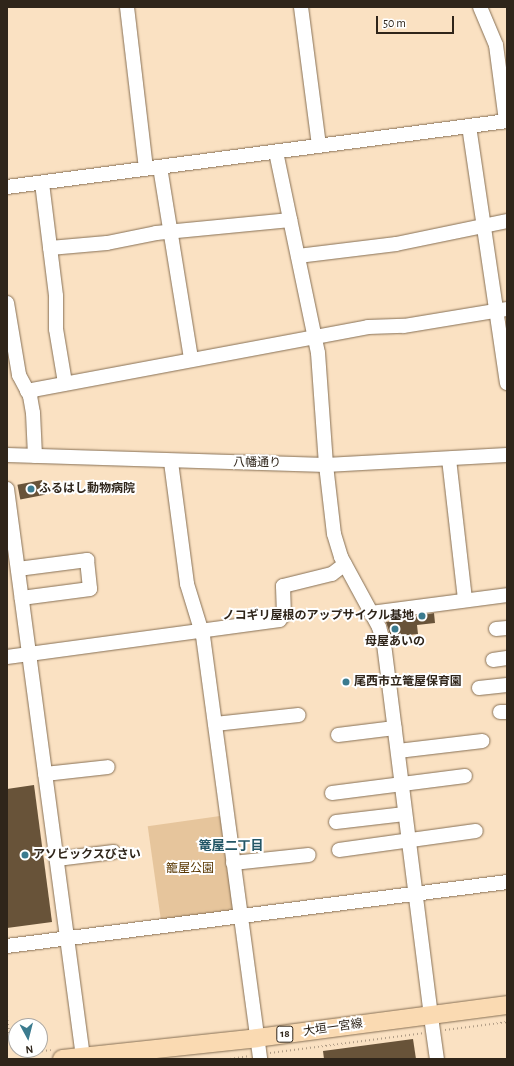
<!DOCTYPE html>
<html>
<head>
<meta charset="utf-8">
<style>
  body { margin:0 }
  #map { position:relative; width:514px; height:1066px; overflow:hidden; background:#fae1c2; font-family:"Alegreya Sans","Noto Sans JP",sans-serif }
  div>[style] { position:absolute }
  .green>* { inset:0; background:#e6c59c; transform-origin:0 0 }
  .building>* { inset:0; background:#685339; transform-origin:0 0 }
  .path>* { height:2px; margin-top:-1px; transform-origin:0; background:repeating-linear-gradient(90deg,#b19d86 0 1px,transparent 0 4px) }
  .roads { filter:drop-shadow(0 0 1px #877055) drop-shadow(0 0 1px #877055) }
  .minor>* { height:14px; margin:-7px; padding:0 7px; transform-origin:7px; border-radius:7px; background:#fff }
  .major>* { height:18px; margin:-9px; padding:0 9px; transform-origin:9px; border-radius:9px; background:#fadab2 }
  .dots>* { width:11px; height:11px; translate:-50% -50%; box-sizing:border-box; border:2px solid #fff; border-radius:50% }
  span { translate:-50% -50%; white-space:nowrap; text-align:center; line-height:1.15; -webkit-text-stroke:4px #fff; paint-order:stroke }
  .shield-label span { padding:1px 3px; background:#fff; border:1px solid; border-radius:3px; -webkit-text-stroke-width:0 }
  .shield-label { font-size:11px; color:#2f251a; font-weight:700 }
  .street-label { font-size:12px; color:#2f251a }
  .poi-label { font-size:12px; color:#2f251a; font-weight:700 }
  .left { translate:0 -50%; text-align:left }
  .right { translate:-100% -50%; text-align:right }
  .park-label { font-size:12px; color:#583600 }
  .neighbourhood-label { font-size:13px; color:#235666; font-weight:700 }
  .frame { position:absolute; inset:0; border:8px solid #2f251a; pointer-events:none }
  .north { position:absolute; left:8px; top:1018px; width:40px; height:40px; box-sizing:border-box; background:#fff; border:1px solid #aca8a3; border-radius:50%; rotate:173deg; font-size:11px; font-weight:700; line-height:16px; text-align:center; color:#2f251a }
  .north::after { content:''; display:block; margin:auto; width:14px; height:18px; background:#3b7b8f; clip-path:polygon(50% 0,100% 100%,50% 72%,0 100%) }
  .scale { position:absolute; left:376px; top:16px; width:78px; height:18px; box-sizing:border-box; border:2px solid #2f251a; border-top:0; padding-left:5px; font-size:12px; line-height:14px; white-space:nowrap; color:#2f251a; -webkit-text-stroke:3px #fff; paint-order:stroke }
</style>
</head>
<body>
<div id="map">
  <div class="green">
    <div style="left:220px;top:816px;width:97px;height:73px;rotate:82deg"></div>
  </div>
  <div class="building">
    <div style="left:42px;top:480px;width:15px;height:25px;rotate:79deg"></div>
    <div style="clip-path:polygon(434px 613px,435px 623px,417px 625px,418px 634px,391px 637px,386px 622px)"></div>
    <div style="clip-path:polygon(34px 785px,52px 922px,7px 928px,7px 789px)"></div>
    <div style="clip-path:polygon(413px 1039px,416px 1059px,324px 1059px,323px 1051px)"></div>
  </div>
  <div class="path">
    <div style="left:7px;top:1016px;width:25px;rotate:83deg"></div>
    <div style="left:10px;top:1041px;width:8px;rotate:45deg"></div>
    <div style="left:445px;top:1030px;width:63px;rotate:-7.4deg"></div>
    <div style="left:18px;top:1050px;width:6px;rotate:45deg"></div>
    <div style="left:22px;top:1054px;width:29px;rotate:-8deg"></div>
    <div style="left:270px;top:1053px;width:154px;rotate:-7.4deg"></div>
    <div style="left:230px;top:1059px;width:18px;rotate:-9deg"></div>
  </div>
  <div class="roads">
    <div class="minor">
      <div style="left:127px;top:7px;width:162px;rotate:83.3deg"></div>
      <div style="left:301px;top:7px;width:140px;rotate:82.6deg"></div>
      <div style="left:480px;top:7px;width:41px;rotate:67.2deg"></div>
      <div style="left:496px;top:45px;width:77px;rotate:82.5deg"></div>
      <div style="left:469px;top:126px;width:260px;rotate:81.6deg"></div>
      <div style="left:276px;top:152px;width:205px;rotate:78.2deg"></div>
      <div style="left:318px;top:353px;width:112px;rotate:85.9deg"></div>
      <div style="left:326px;top:465px;width:69px;rotate:83.4deg"></div>
      <div style="left:334px;top:534px;width:24px;rotate:73deg"></div>
      <div style="left:341px;top:557px;width:80px;rotate:61.5deg"></div>
      <div style="left:379px;top:627px;width:18px;rotate:74deg"></div>
      <div style="left:384px;top:644px;width:374px;rotate:82.8deg"></div>
      <div style="left:160px;top:167px;width:194px;rotate:80.8deg"></div>
      <div style="left:42px;top:183px;width:114px;rotate:82.9deg"></div>
      <div style="left:56px;top:296px;width:33px;rotate:90deg"></div>
      <div style="left:56px;top:329px;width:55px;rotate:80.5deg"></div>
      <div style="left:7px;top:187px;width:504px;rotate:-7.52deg"></div>
      <div style="left:50px;top:248px;width:57px;rotate:-5deg"></div>
      <div style="left:107px;top:243px;width:50px;rotate:-11.5deg"></div>
      <div style="left:156px;top:233px;width:135px;rotate:-5.5deg"></div>
      <div style="left:298px;top:256px;width:99px;rotate:-7deg"></div>
      <div style="left:396px;top:244px;width:113px;rotate:-11.7deg"></div>
      <div style="left:7px;top:303px;width:73px;rotate:80.5deg"></div>
      <div style="left:19px;top:375px;width:24px;rotate:62deg"></div>
      <div style="left:30px;top:396px;width:17px;rotate:80deg"></div>
      <div style="left:33px;top:413px;width:43px;rotate:87.3deg"></div>
      <div style="left:27px;top:391px;width:347px;rotate:-10.6deg"></div>
      <div style="left:368px;top:327px;width:36px;rotate:-2deg"></div>
      <div style="left:404px;top:326px;width:104px;rotate:-9.4deg"></div>
      <div style="left:7px;top:455px;width:319px;rotate:1.8deg"></div>
      <div style="left:326px;top:465px;width:181px;rotate:-3.2deg"></div>
      <div style="left:449px;top:459px;width:142px;rotate:83.5deg"></div>
      <div style="left:171px;top:462px;width:123px;rotate:82.5deg"></div>
      <div style="left:187px;top:584px;width:54px;rotate:72.9deg"></div>
      <div style="left:203px;top:636px;width:427px;rotate:82.3deg"></div>
      <div style="left:7px;top:489px;width:573px;rotate:82.38deg"></div>
      <div style="left:18px;top:569px;width:70px;rotate:-7.4deg"></div>
      <div style="left:87px;top:560px;width:29px;rotate:84deg"></div>
      <div style="left:90px;top:589px;width:69px;rotate:172.5deg"></div>
      <div style="left:371px;top:613px;width:137px;rotate:-7.5deg"></div>
      <div style="left:496px;top:629px;width:11px;rotate:-5deg"></div>
      <div style="left:7px;top:657px;width:275px;rotate:-7.7deg"></div>
      <div style="left:279px;top:620px;width:7px;rotate:-45deg"></div>
      <div style="left:284px;top:615px;width:29px;rotate:-92deg"></div>
      <div style="left:283px;top:586px;width:50px;rotate:-13.8deg"></div>
      <div style="left:332px;top:574px;width:16px;rotate:-38deg"></div>
      <div style="left:493px;top:660px;width:14px;rotate:-8deg"></div>
      <div style="left:479px;top:688px;width:28px;rotate:-6deg"></div>
      <div style="left:500px;top:712px;width:7px"></div>
      <div style="left:215px;top:724px;width:84px;rotate:-6.1deg"></div>
      <div style="left:338px;top:735px;width:57px;rotate:-7deg"></div>
      <div style="left:398px;top:751px;width:85px;rotate:-6.8deg"></div>
      <div style="left:45px;top:774px;width:63px;rotate:-6.3deg"></div>
      <div style="left:332px;top:793px;width:134px;rotate:-7.3deg"></div>
      <div style="left:336px;top:822px;width:69px;rotate:-6.6deg"></div>
      <div style="left:339px;top:850px;width:138px;rotate:-7.9deg"></div>
      <div style="left:57px;top:859px;width:57px;rotate:-7deg"></div>
      <div style="left:233px;top:863px;width:76px;rotate:-6deg"></div>
      <div style="left:7px;top:946px;width:504px;rotate:-7.29deg"></div>
      <div style="left:432px;top:1024px;width:35px;rotate:82deg"></div>
    </div>
    <div class="major">
      <div style="left:62px;top:1059px;width:196px;rotate:-6.1deg"></div>
      <div style="left:257px;top:1038px;width:252px;rotate:-7.5deg"></div>
    </div>
  </div>
  <div class="dots">
    <div style="left:31px;top:489px;background:#3b7b8f"></div>
    <div style="left:422px;top:616px;background:#3b7b8f"></div>
    <div style="left:395px;top:629px;background:#3b7b8f"></div>
    <div style="left:346px;top:682px;background:#3b7b8f"></div>
    <div style="left:25px;top:855px;background:#3b7b8f"></div>
  </div>
  <div class="shield-label">
    <span style="left:285px;top:1034px">18</span>
  </div>
  <div class="street-label">
    <span style="left:257px;top:463px;rotate:1deg">八幡通り</span>
    <span style="left:333px;top:1028px;rotate:-8deg">大垣一宮線</span>
  </div>
  <div class="poi-label">
    <span class="left" style="left:39px;top:489px">ふるはし動物病院</span>
    <span class="right" style="left:414px;top:616px">ノコギリ屋根のアップサイクル基地</span>
    <span style="left:395px;top:642px">母屋あいの</span>
    <span class="left" style="left:354px;top:682px">尾西市立篭屋保育園</span>
    <span class="left" style="left:33px;top:855px">アソビックスびさい</span>
  </div>
  <div class="park-label">
    <span style="left:190px;top:869px">籠屋公園</span>
  </div>
  <div class="neighbourhood-label">
    <span style="left:231px;top:847px">篭屋二丁目</span>
  </div>
  <div class="frame"></div>
  <div class="north">N</div>
  <div class="scale">50 m</div>
</div>
</body>
</html>
